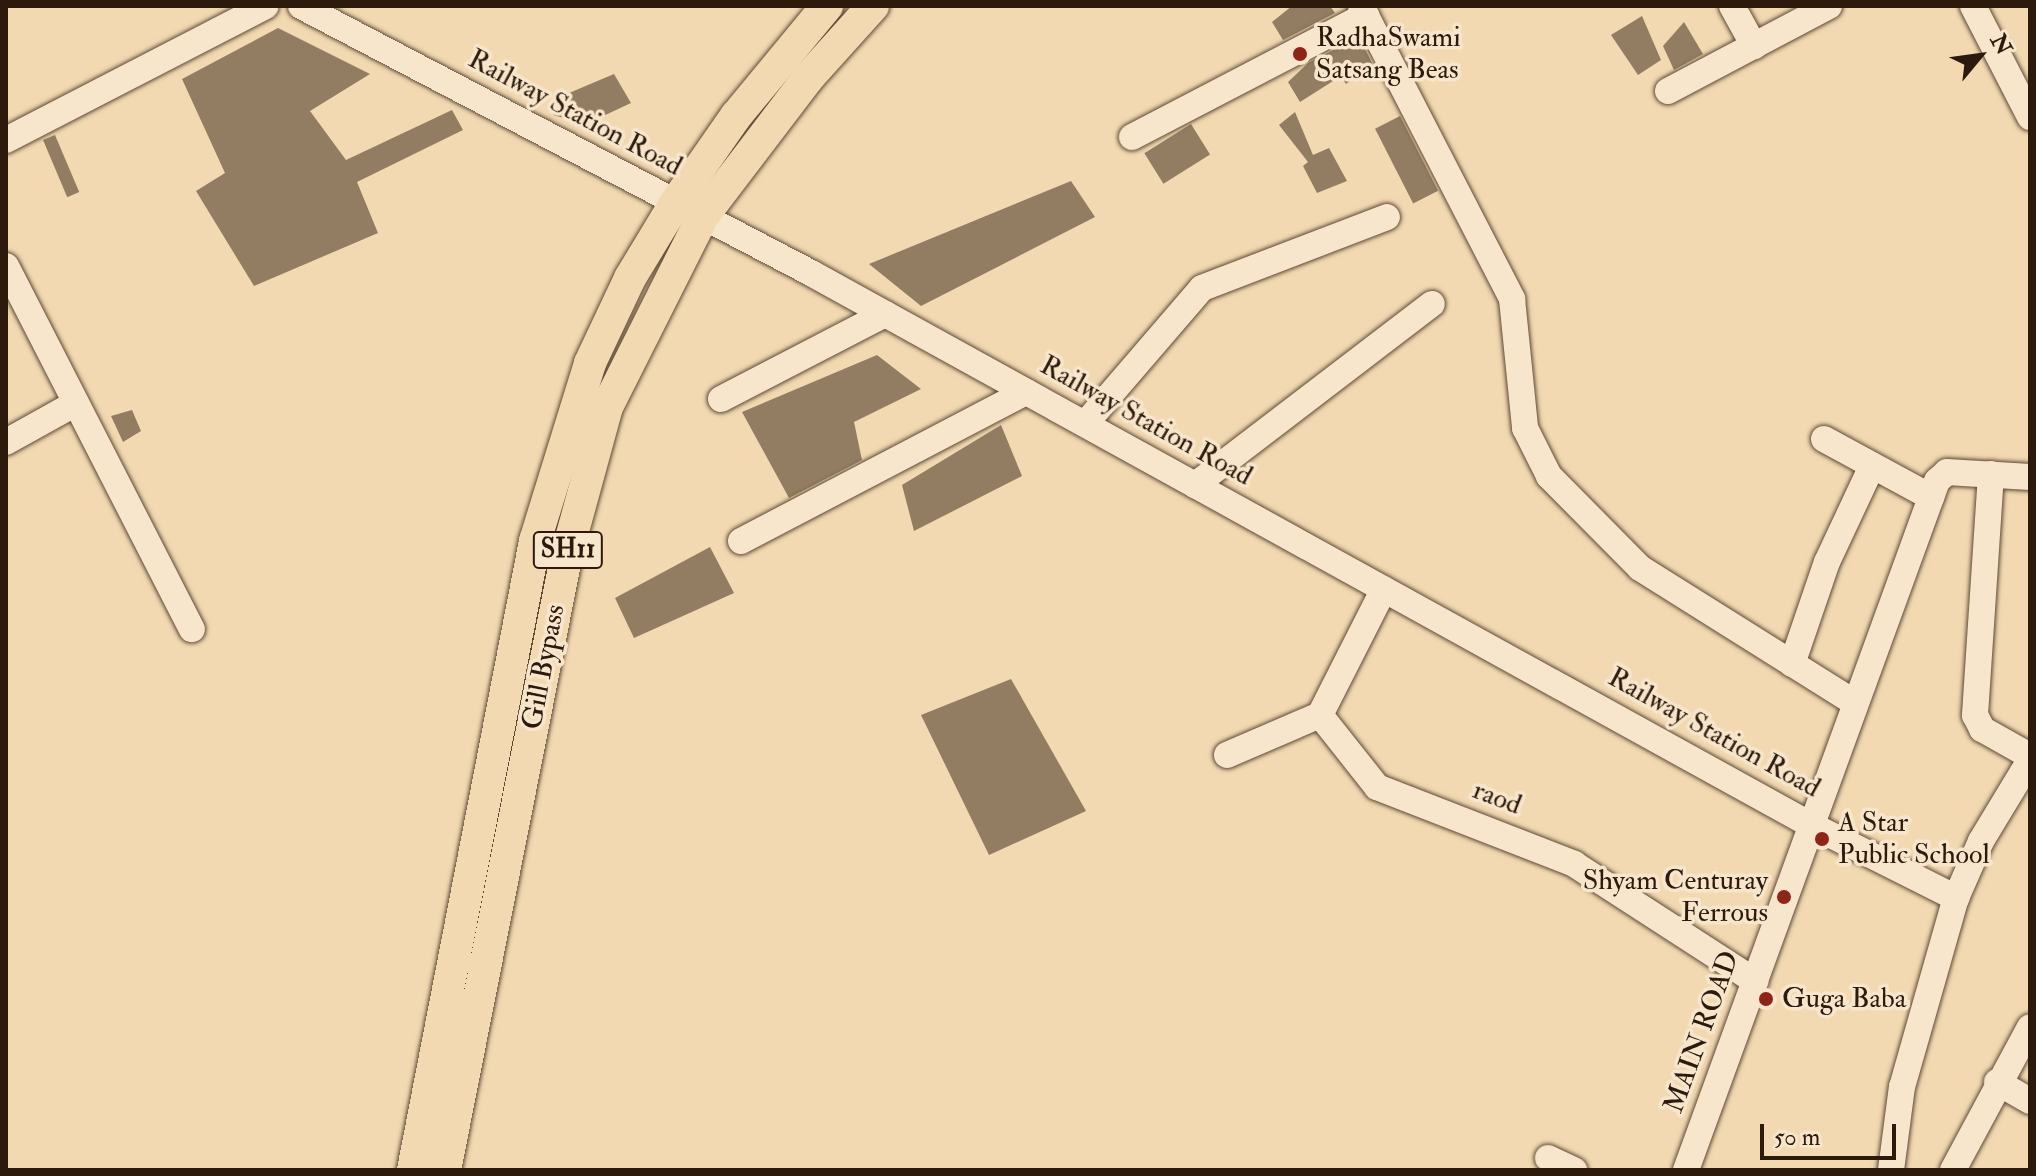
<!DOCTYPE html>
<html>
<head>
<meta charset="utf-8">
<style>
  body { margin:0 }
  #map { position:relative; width:2036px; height:1176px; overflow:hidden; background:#f2d9b1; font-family:"IM FELL Double Pica",serif }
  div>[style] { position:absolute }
  .building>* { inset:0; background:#937d62; transform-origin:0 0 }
  .roads { filter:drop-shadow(0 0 2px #5e4a36) drop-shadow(0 0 2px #5e4a36) }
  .minor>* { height:26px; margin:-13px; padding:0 13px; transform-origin:13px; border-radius:13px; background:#f7e6cc }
  .major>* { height:32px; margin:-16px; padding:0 16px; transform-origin:16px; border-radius:16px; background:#f2d9b1 }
  .dots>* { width:22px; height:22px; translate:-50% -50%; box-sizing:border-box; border:4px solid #f7e6cc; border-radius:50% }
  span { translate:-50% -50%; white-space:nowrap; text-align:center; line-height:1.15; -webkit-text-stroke:7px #f7e6cc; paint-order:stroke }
  .shield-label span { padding:2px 6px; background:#f7e6cc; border:2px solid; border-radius:6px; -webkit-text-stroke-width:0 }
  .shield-label { font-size:26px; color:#2c1a0d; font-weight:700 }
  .poi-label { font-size:28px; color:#2c1a0d }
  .left { translate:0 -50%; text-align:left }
  .right { translate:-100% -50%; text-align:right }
  .street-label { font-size:28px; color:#2c1a0d }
  .frame { position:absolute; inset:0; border:8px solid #2c1a0d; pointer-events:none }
  .north { position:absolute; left:1940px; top:16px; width:80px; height:80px; -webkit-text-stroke:6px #f7e6cc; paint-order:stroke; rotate:61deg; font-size:22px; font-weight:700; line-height:32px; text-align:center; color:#2c1a0d }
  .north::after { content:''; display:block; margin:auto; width:28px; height:36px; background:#2c1a0d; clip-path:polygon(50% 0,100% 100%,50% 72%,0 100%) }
  .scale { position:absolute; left:1760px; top:1124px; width:136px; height:36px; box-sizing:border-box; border:4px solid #2c1a0d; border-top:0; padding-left:10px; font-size:24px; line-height:28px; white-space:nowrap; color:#2c1a0d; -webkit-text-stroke:6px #f7e6cc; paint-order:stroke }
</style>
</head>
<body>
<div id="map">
  <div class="building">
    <div style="clip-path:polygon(1292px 6px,1330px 6px,1335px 13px,1283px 40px,1272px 22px)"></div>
    <div style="clip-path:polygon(1642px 16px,1661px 60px,1638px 75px,1611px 35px)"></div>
    <div style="clip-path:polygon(1684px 22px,1703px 54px,1674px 70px,1663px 46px)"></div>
    <div style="clip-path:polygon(278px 28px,370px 74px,310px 111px,346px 160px,452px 110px,463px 130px,357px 182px,378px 233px,254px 286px,196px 191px,225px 173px,182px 79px)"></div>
    <div style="clip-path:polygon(1359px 37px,1376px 71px,1361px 72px,1346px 84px,1341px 76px,1300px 102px,1288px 82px,1308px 63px)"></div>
    <div style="clip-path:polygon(614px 74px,631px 103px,586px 124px,553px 115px,569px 93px)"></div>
    <div style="clip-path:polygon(1295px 112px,1313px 155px,1329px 148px,1347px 181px,1317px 193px,1303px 166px,1308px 162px,1279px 125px)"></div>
    <div style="left:1400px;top:116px;width:84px;height:28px;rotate:63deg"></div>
    <div style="left:1191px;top:124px;width:36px;height:55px;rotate:58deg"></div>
    <div style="left:55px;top:135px;width:62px;height:13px;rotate:67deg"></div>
    <div style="clip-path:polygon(1071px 181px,1095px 217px,921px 306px,869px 264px)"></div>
    <div style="clip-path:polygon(877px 355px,921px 389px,854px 422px,862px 460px,789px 498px,742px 412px)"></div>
    <div style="clip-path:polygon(132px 410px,141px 431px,123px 442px,111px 416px)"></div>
    <div style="clip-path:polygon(1001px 425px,1022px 476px,914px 531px,902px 485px)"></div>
    <div style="clip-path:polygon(710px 547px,734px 593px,634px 638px,615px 598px)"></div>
    <div style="clip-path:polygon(1011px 679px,1086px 811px,989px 855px,921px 715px)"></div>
  </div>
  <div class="roads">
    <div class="minor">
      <div style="left:301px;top:6px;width:576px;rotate:27.63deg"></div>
      <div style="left:811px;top:273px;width:1140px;rotate:28.9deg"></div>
      <div style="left:1809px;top:824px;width:165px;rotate:26.7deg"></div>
      <div style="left:1361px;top:6px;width:330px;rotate:62.7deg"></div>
      <div style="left:1512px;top:299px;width:130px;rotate:84.2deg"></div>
      <div style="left:1525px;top:428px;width:54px;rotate:63.4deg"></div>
      <div style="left:1549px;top:476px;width:129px;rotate:45.3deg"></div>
      <div style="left:1640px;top:568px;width:252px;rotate:32.1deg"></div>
      <div style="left:1732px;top:6px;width:46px;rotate:61.2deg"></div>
      <div style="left:1973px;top:6px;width:125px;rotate:62.8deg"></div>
      <div style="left:1668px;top:91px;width:182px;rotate:-27.8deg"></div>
      <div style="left:1132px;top:137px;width:264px;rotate:-27.5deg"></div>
      <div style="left:6px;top:140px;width:292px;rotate:-27.3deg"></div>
      <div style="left:6px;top:266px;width:408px;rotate:62.9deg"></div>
      <div style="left:721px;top:399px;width:185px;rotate:-27.4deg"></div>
      <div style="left:1085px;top:424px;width:179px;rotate:-49.3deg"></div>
      <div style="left:1202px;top:288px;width:198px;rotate:-21deg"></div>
      <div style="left:1824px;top:439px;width:122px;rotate:28.5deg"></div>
      <div style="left:6px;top:442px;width:80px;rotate:-29.1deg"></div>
      <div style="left:1991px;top:474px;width:242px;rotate:93.8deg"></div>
      <div style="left:1975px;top:715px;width:16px;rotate:63deg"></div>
      <div style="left:1982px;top:729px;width:55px;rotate:29.4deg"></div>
      <div style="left:1195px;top:485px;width:298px;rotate:-37.4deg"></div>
      <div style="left:741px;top:541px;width:322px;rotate:-27.6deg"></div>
      <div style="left:1792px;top:664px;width:108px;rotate:-71.1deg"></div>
      <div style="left:1827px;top:562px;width:106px;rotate:-64.9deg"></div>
      <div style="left:1320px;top:715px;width:141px;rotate:-63.1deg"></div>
      <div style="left:1227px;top:755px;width:101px;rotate:-23.3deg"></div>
      <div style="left:1320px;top:715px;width:92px;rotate:51.6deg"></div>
      <div style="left:1377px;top:787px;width:212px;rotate:21.3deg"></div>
      <div style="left:1574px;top:864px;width:216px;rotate:32.9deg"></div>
      <div style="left:1997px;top:1082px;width:38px;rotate:30deg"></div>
      <div style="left:1548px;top:1158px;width:29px;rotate:25deg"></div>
      <div style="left:1686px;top:1170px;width:733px;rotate:-69.98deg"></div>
      <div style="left:1937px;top:481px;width:13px;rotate:-42deg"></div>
      <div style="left:1947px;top:472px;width:83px;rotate:3.4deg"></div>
      <div style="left:1891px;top:1170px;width:84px;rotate:-82.5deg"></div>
      <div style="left:1902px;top:1087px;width:197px;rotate:-74.1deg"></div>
      <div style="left:1956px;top:898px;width:62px;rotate:-66.3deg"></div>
      <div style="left:1981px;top:841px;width:95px;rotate:-58.8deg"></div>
      <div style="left:1953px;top:1170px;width:162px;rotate:-61.7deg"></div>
    </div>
    <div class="major">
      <div style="left:413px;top:1170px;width:641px;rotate:-79.02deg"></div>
      <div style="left:535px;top:541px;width:186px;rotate:-72.8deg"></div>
      <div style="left:590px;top:363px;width:94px;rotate:-64.8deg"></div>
      <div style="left:630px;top:278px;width:89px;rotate:-58.8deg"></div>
      <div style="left:676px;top:202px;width:105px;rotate:-55.1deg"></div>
      <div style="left:736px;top:116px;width:143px;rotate:-50.4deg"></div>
      <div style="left:445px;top:1170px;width:629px;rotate:-78.82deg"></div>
      <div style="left:567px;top:553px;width:151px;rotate:-74.7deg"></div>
      <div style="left:607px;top:407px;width:214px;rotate:-63.3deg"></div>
      <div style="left:703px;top:216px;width:175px;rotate:-52.7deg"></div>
      <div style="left:809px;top:77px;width:96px;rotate:-48deg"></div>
    </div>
  </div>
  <div class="dots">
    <div style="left:1300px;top:54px;background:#8f2418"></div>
    <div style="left:1822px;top:839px;background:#8f2418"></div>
    <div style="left:1784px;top:897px;background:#8f2418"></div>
    <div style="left:1766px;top:999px;background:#8f2418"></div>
  </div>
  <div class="shield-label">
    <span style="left:568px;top:550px">SH11</span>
  </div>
  <div class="poi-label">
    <span class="left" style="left:1316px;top:54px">RadhaSwami<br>Satsang Beas</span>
    <span class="left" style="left:1838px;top:839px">A Star<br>Public School</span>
    <span class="right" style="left:1768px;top:897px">Shyam Centuray<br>Ferrous</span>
    <span class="left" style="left:1782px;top:999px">Guga Baba</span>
  </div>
  <div class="street-label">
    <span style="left:575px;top:113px;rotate:28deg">Railway Station Road</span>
    <span style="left:1146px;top:421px;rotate:29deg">Railway Station Road</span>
    <span style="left:544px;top:667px;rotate:-79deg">Gill Bypass</span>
    <span style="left:1714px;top:733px;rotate:29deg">Railway Station Road</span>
    <span style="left:1497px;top:798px;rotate:21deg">raod</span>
    <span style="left:1702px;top:1032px;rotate:-70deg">MAIN ROAD</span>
  </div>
  <div class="frame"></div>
  <div class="north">N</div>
  <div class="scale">50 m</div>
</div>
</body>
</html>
